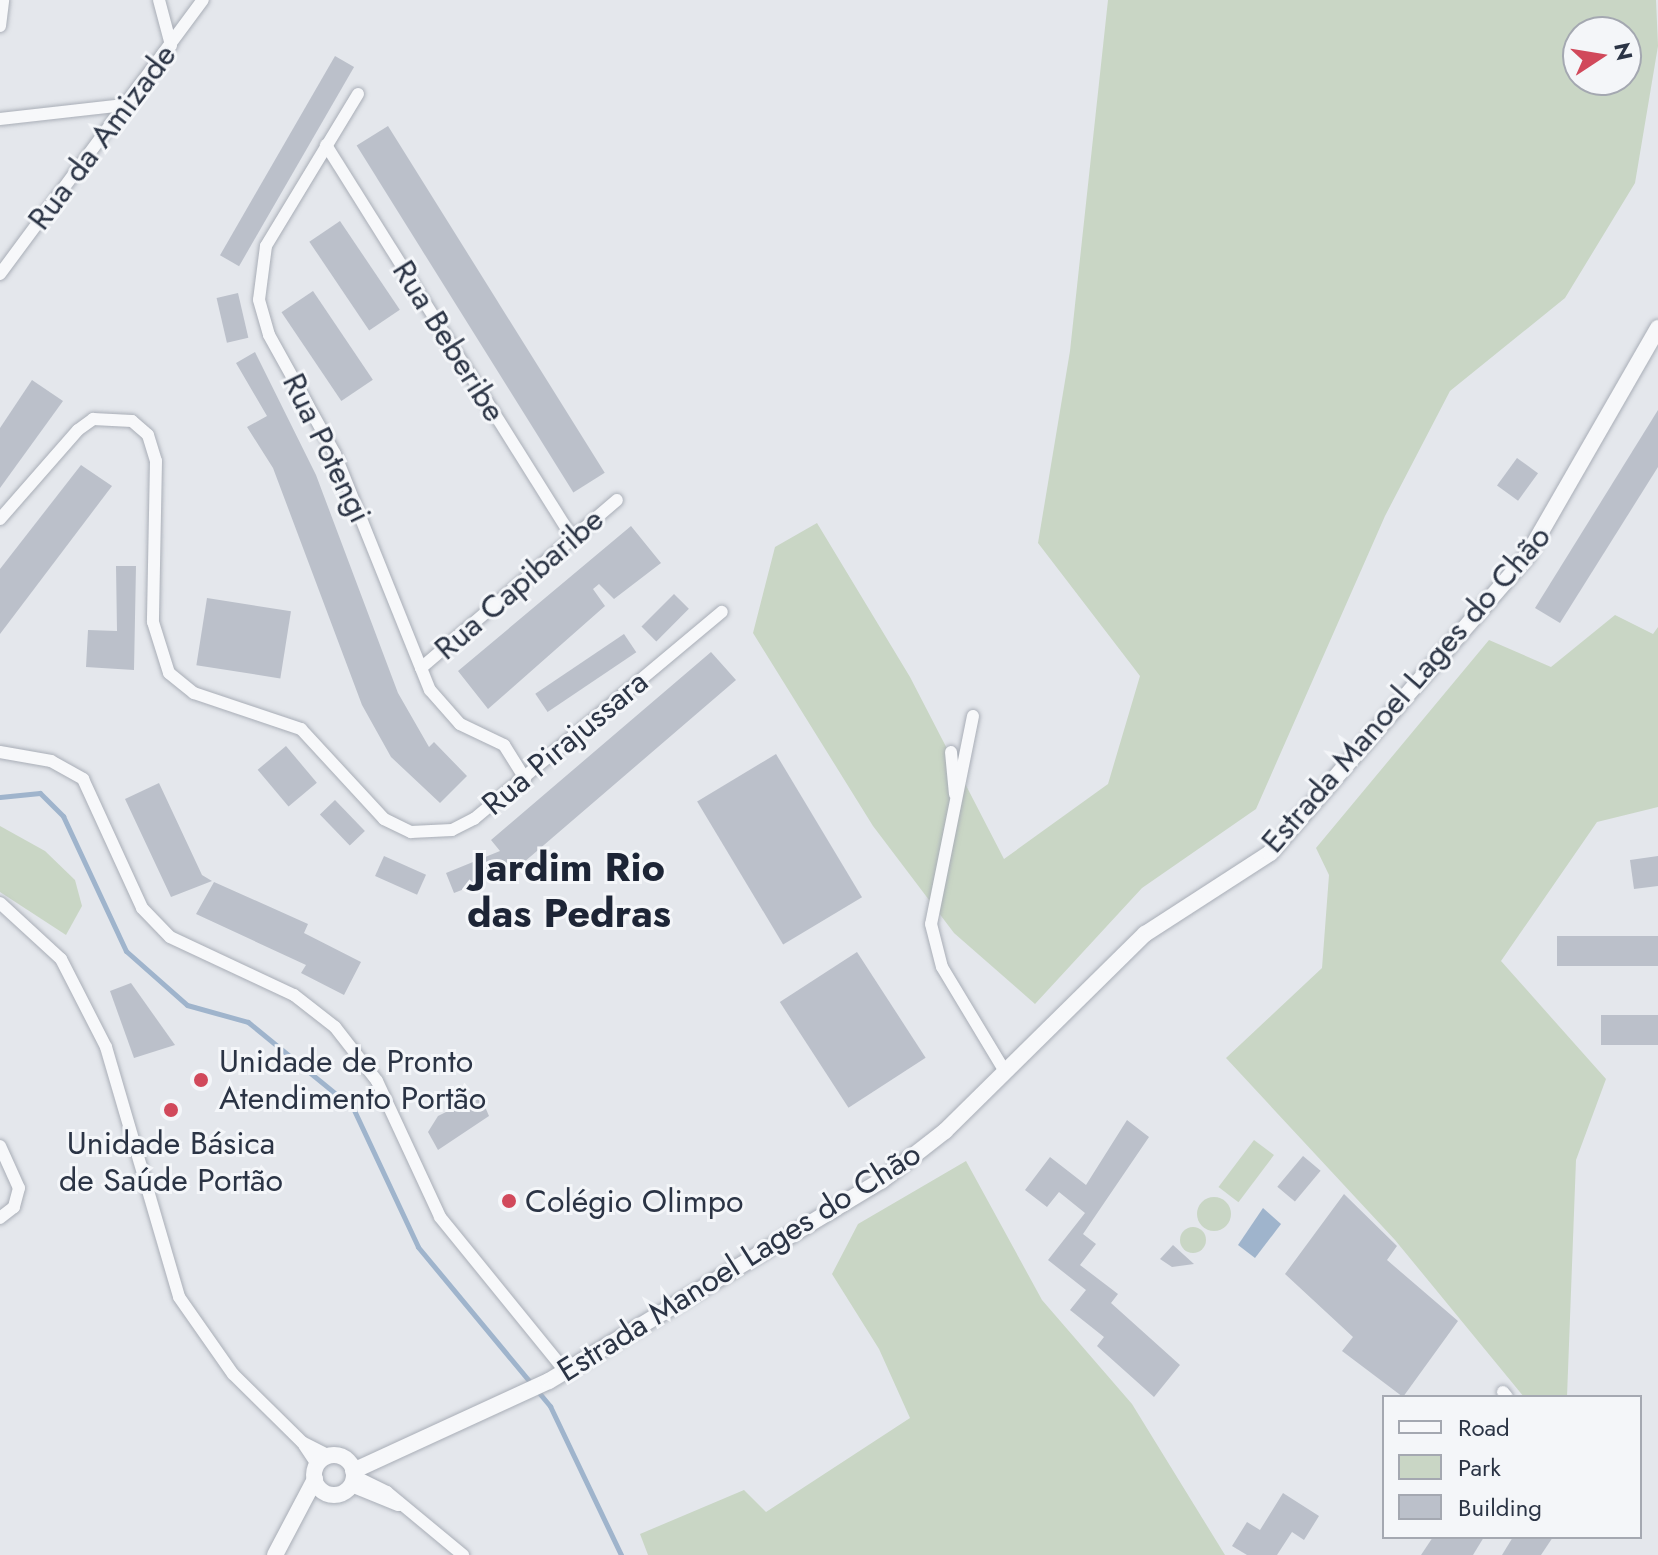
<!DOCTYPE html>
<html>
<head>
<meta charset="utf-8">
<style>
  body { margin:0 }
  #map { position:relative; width:1658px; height:1555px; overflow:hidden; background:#e4e7ec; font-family:Jost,sans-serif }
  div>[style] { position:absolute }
  .green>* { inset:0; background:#c9d6c5; transform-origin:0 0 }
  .round { border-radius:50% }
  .water>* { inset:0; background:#9fb4cc }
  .stream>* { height:5px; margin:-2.5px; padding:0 2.5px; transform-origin:2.5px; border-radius:2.5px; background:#9fb4cc }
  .building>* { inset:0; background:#bbc0ca; transform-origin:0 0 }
  .roads { filter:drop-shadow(0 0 2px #a9aeb7) drop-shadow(0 0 2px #a9aeb7) }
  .minor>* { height:12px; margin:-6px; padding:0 6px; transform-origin:6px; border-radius:6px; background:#f7f8fa }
  .tertiary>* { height:16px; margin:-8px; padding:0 8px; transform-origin:8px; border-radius:8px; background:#f7f8fa }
  .tertiary>.ring { margin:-8px; padding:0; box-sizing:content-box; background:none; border:16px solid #f7f8fa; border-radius:50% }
  .dots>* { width:22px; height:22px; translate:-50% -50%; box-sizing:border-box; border:4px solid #f4f6f9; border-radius:50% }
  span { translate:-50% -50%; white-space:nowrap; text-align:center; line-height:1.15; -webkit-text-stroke:6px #f4f6f9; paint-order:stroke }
  .street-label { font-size:32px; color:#2b3445 }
  .poi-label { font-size:32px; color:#2b3445 }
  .left { translate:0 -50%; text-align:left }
  .district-label { font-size:40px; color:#1d2536; font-weight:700 }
  .legend { position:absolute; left:1382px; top:1395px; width:260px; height:144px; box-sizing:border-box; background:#f4f6f9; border:2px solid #a4a8b1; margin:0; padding:10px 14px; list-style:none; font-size:24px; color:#2b3445 }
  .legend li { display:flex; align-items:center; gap:16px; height:40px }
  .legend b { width:40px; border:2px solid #a4a8b1 }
  .north { position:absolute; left:1562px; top:16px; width:80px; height:80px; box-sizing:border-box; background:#f4f6f9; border:2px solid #a4a8b1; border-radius:50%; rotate:78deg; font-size:22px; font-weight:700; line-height:32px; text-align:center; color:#2b3445 }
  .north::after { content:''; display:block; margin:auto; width:28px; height:36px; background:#d1495b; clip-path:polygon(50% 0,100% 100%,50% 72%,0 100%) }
</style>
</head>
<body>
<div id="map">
  <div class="green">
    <div style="clip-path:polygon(evenodd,1108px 0,1656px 0,1658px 46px,1635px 183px,1565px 298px,1450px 391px,1385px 516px,1256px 809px,1142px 888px,1035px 1004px,954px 933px,873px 826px,753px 633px,775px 547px,817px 523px,910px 677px,1004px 859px,1108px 784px,1140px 676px,1038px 543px,1070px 351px,1108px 0,1578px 32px,1626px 32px,1626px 80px,1578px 80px,1578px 32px)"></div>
    <div style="clip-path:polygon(1615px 615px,1653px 634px,1658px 627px,1658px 807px,1597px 822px,1501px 961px,1606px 1079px,1576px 1160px,1567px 1397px,1524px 1397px,1395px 1240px,1226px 1058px,1322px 968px,1329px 875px,1316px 848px,1489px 640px,1551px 667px)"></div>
    <div style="clip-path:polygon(0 826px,45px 851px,75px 880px,82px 906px,66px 935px,0 892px)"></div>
    <div style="left:1254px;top:1140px;width:25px;height:59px;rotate:37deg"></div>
    <div style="clip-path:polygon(966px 1161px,1042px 1300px,1132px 1404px,1225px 1555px,648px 1555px,640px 1534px,744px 1490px,766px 1512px,910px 1418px,879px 1349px,832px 1274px,858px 1224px)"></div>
    <div class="round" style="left:1197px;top:1197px;width:34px;height:34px"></div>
    <div class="round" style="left:1180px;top:1227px;width:26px;height:26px"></div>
  </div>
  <div class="water">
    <div style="clip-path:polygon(1263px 1208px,1281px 1224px,1255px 1258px,1238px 1245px)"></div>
  </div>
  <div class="stream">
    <div style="left:0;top:797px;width:40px;rotate:-5.7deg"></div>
    <div style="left:40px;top:793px;width:33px;rotate:45deg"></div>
    <div style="left:63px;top:816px;width:149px;rotate:65deg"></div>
    <div style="left:126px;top:951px;width:81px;rotate:41.5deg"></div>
    <div style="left:187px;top:1005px;width:63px;rotate:15.6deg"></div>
    <div style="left:248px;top:1022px;width:136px;rotate:39.3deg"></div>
    <div style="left:353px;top:1108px;width:153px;rotate:64.9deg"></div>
    <div style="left:418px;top:1247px;width:207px;rotate:50.3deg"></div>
    <div style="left:550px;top:1406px;width:165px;rotate:64.5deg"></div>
  </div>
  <div class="building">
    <div style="left:335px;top:56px;width:22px;height:230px;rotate:30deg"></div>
    <div style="left:388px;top:126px;width:409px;height:37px;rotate:58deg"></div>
    <div style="left:340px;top:221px;width:107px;height:37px;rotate:56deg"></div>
    <div style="left:313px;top:291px;width:107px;height:38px;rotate:56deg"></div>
    <div style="left:238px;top:293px;width:46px;height:22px;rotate:77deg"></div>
    <div style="clip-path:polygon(255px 352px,316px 475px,398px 693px,429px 747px,434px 742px,467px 776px,440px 803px,391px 757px,362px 705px,273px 468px,247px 427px,267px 416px,236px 363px)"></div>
    <div style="clip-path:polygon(32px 380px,63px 401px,0 488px,0 428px)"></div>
    <div style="clip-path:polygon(1658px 410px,1658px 467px,1560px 623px,1535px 608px)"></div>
    <div style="left:1517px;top:458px;width:26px;height:34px;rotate:36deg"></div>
    <div style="clip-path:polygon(81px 465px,112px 486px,0 634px,0 569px)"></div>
    <div style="clip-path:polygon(631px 526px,661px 563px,614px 599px,599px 584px,593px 589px,605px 606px,488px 709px,458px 671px)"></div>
    <div style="clip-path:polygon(116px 566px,136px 566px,134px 670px,86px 667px,88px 630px,117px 631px)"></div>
    <div style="left:674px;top:594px;width:21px;height:46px;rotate:45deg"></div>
    <div style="left:207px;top:598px;width:85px;height:68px;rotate:9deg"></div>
    <div style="left:624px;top:634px;width:22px;height:107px;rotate:56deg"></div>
    <div style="clip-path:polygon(711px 652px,736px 680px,516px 869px,454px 893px,446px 873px,500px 851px,491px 840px)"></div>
    <div style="left:286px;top:746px;width:48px;height:37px;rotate:50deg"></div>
    <div style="left:776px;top:754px;width:167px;height:92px;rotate:59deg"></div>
    <div style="clip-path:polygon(159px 783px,202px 875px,212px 881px,171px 897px,125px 799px)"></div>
    <div style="left:335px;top:800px;width:43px;height:21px;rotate:46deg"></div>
    <div style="left:384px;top:856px;width:46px;height:22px;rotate:24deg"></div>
    <div style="clip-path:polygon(1658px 856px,1658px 886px,1634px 889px,1630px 860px)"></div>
    <div style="clip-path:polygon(214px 882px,308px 924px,304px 933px,361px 962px,344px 995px,301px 973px,306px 965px,196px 914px)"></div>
    <div style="left:1658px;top:936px;width:30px;height:101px;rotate:90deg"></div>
    <div style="left:857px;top:952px;width:126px;height:92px;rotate:57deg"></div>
    <div style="clip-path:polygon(131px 983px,175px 1045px,134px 1058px,110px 991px)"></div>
    <div style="left:1658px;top:1015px;width:30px;height:57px;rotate:90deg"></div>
    <div style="clip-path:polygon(480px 1095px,489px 1116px,438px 1150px,428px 1132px,438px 1116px)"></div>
    <div style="clip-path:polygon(1127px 1120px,1149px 1137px,1083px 1234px,1096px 1244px,1080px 1265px,1118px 1294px,1111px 1303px,1180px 1365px,1154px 1397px,1097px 1346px,1104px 1337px,1070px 1310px,1086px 1290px,1048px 1260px,1085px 1213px,1059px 1192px,1047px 1207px,1025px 1190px,1050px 1157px,1086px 1185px)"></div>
    <div style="left:1303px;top:1156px;width:23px;height:40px;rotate:40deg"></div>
    <div style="clip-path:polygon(1344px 1194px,1397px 1246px,1387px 1260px,1458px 1321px,1403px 1397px,1342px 1351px,1353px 1337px,1285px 1274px)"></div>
    <div style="clip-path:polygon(1173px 1245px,1194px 1264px,1172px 1267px,1160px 1259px)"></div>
    <div style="clip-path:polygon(1283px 1493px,1319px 1516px,1304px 1540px,1292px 1532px,1277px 1555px,1247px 1555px,1232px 1546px,1247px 1522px,1260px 1530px)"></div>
    <div style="clip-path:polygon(1433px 1537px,1484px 1537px,1473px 1555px,1421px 1555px)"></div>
    <div style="clip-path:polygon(1513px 1537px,1553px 1537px,1541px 1555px,1502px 1555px)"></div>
  </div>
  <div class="roads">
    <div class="minor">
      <div style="left:159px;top:0;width:47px;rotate:75.1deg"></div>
      <div style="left:0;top:26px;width:26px;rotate:-83deg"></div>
      <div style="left:358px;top:94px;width:178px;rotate:121.2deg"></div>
      <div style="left:266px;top:246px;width:54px;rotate:97.4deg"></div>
      <div style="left:259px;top:300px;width:36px;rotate:74deg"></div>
      <div style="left:269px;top:335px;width:136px;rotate:61deg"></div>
      <div style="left:335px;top:454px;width:254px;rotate:68.1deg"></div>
      <div style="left:430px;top:690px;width:45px;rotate:48.6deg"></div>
      <div style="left:460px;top:724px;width:49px;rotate:25.5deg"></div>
      <div style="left:504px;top:745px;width:40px;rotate:58deg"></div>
      <div style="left:0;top:119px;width:125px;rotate:-6.4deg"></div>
      <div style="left:326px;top:145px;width:461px;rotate:57.9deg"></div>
      <div style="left:0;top:274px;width:341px;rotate:-53.5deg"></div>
      <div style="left:0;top:519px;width:118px;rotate:-48.8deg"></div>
      <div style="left:78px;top:430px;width:19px;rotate:-36deg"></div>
      <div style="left:93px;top:419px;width:39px;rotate:3deg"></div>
      <div style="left:132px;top:421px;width:21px;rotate:41deg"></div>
      <div style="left:148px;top:435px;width:27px;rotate:73deg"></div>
      <div style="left:156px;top:461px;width:161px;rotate:91.1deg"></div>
      <div style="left:153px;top:622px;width:53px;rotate:72.6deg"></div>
      <div style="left:169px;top:673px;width:32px;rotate:39deg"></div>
      <div style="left:194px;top:693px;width:113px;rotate:18.6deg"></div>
      <div style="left:301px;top:729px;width:122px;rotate:47.3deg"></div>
      <div style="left:384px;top:819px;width:30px;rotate:26deg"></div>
      <div style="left:411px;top:832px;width:41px;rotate:-2.8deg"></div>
      <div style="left:452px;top:830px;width:25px;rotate:-27deg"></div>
      <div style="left:474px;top:819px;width:323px;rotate:-39.9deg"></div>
      <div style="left:421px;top:668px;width:258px;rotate:-40.6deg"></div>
      <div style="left:973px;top:716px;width:212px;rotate:101.4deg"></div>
      <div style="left:931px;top:924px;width:44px;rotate:75.7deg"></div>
      <div style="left:942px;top:967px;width:118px;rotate:58.9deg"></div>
      <div style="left:0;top:752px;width:52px;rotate:10deg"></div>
      <div style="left:51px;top:761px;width:37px;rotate:29deg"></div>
      <div style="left:83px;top:779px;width:142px;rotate:65.4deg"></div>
      <div style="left:142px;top:908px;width:40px;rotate:46deg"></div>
      <div style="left:170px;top:937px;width:137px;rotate:25.1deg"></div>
      <div style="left:294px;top:995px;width:52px;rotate:38deg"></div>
      <div style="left:335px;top:1027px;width:68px;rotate:52.1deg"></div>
      <div style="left:377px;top:1081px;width:150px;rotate:65.1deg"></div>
      <div style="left:440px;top:1217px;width:200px;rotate:50.9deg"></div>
      <div style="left:951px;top:752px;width:42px;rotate:84.6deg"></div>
      <div style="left:0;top:903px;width:83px;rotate:42.6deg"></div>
      <div style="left:61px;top:959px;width:99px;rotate:62.9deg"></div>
      <div style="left:106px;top:1047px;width:260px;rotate:73.7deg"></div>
      <div style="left:179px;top:1297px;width:94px;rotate:55deg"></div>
      <div style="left:233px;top:1374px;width:97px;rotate:44.6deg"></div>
      <div style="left:302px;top:1442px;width:31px;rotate:27deg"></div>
      <div style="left:0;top:1146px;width:46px;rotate:65.7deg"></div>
      <div style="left:19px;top:1188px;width:20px;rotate:105deg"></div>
      <div style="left:14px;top:1207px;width:18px;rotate:142deg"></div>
      <div style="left:1503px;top:1392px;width:6px;rotate:51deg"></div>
      <div style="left:304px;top:1445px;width:23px;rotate:56deg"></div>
      <div style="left:354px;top:1476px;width:37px;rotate:26deg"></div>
      <div style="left:387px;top:1492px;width:99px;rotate:39.7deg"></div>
      <div style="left:351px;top:1486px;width:51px;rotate:22deg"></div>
    </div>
    <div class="tertiary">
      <div class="ring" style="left:314px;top:1455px;width:24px;height:24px"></div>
      <div style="left:353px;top:1471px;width:216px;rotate:-24.7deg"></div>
      <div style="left:549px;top:1381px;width:388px;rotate:-31.1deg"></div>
      <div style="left:881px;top:1181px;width:81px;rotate:-38deg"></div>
      <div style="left:945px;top:1131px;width:281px;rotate:-44.6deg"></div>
      <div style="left:1145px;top:934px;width:149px;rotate:-32.9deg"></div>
      <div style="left:1270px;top:853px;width:393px;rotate:-49.1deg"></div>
      <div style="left:1527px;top:556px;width:263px;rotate:-60.1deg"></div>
      <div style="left:275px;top:1555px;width:86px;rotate:-62.2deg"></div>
    </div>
  </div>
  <div class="dots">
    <div style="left:201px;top:1080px;background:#d1495b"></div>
    <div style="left:171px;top:1110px;background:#d1495b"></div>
    <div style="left:509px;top:1201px;background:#d1495b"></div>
  </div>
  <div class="street-label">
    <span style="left:102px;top:137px;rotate:-53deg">Rua da Amizade</span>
    <span style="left:449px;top:341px;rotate:58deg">Rua Beberibe</span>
    <span style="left:327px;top:448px;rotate:64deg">Rua Potengi</span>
    <span style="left:519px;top:584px;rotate:-41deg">Rua Capibaribe</span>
    <span style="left:1406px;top:689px;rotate:-49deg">Estrada Manoel Lages do Chão</span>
    <span style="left:565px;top:743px;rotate:-40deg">Rua Pirajussara</span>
    <span style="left:739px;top:1262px;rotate:-32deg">Estrada Manoel Lages do Chão</span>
  </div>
  <div class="poi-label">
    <span class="left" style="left:219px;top:1080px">Unidade de Pronto<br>Atendimento Portão</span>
    <span style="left:171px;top:1162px">Unidade Básica<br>de Saúde Portão</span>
    <span class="left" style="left:525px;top:1201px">Colégio Olimpo</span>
  </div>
  <div class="district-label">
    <span style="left:569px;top:890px">Jardim Rio<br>das Pedras</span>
  </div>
  <ul class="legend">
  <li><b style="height:10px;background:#f7f8fa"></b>Road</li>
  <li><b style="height:22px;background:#c9d6c5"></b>Park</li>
  <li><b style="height:22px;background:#bbc0ca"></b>Building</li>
  </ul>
  <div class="north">N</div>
</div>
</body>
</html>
